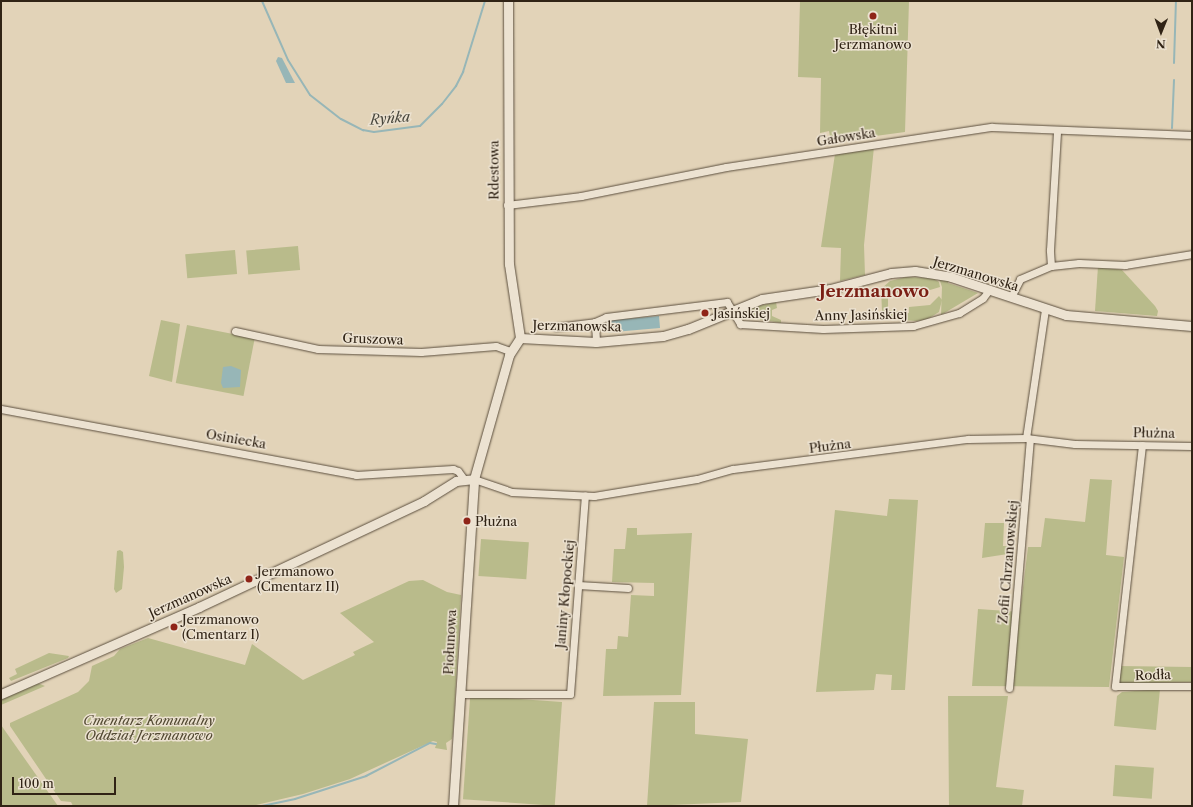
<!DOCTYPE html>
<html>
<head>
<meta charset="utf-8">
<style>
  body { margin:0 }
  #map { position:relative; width:1193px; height:807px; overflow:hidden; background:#e2d3b8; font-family:"Libre Caslon Text",serif }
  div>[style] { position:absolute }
  .green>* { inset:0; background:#b9bb8b; transform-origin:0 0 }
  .water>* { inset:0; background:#97b6b7; transform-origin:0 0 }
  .stream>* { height:2px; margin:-1px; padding:0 1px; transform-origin:1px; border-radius:1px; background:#97b6b7 }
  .roads { filter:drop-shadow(0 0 1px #5c4f3e) drop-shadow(0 0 1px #5c4f3e) }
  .minor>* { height:7px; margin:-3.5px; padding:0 3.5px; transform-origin:3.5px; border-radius:3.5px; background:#ece2d1 }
  .tertiary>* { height:9px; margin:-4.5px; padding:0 4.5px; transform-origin:4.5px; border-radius:4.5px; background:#ece2d1 }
  .dots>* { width:11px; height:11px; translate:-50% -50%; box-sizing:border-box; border:2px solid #ece2d1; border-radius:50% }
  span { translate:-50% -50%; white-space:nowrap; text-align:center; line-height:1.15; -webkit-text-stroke:3px #ece2d1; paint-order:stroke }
  .poi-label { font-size:13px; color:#302315 }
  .left { translate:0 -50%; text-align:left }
  .street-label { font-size:13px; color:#302315 }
  .park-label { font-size:13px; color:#524932; font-style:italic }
  .water-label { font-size:14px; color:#4a483e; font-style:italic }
  .district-label { font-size:17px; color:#7a1f14; font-weight:700 }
  .frame { position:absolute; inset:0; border:2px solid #302315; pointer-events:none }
  .north { position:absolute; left:1141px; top:12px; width:40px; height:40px; -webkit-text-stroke:3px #ece2d1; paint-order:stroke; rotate:181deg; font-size:11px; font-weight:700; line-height:16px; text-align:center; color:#302315 }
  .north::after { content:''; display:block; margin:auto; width:14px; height:18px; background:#302315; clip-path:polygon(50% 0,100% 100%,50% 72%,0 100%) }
  .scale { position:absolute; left:12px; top:777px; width:104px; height:18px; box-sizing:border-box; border:2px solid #302315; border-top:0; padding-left:5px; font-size:12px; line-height:14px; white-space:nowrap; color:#302315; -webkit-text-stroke:3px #ece2d1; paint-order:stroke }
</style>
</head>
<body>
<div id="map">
  <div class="green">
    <div style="clip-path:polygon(800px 1px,909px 1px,905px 132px,831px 142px,829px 131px,820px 133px,821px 78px,798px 77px)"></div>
    <div style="clip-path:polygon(874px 147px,864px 245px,865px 275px,840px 281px,841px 248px,821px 247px,835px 154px)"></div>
    <div style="left:298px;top:246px;width:24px;height:52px;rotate:85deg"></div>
    <div style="left:235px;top:250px;width:24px;height:50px;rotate:85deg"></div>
    <div style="clip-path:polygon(1098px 266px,1122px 270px,1155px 306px,1158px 311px,1157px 316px,1095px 311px)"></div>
    <div style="clip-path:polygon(906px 277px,933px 278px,939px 282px,940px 287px,930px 290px,908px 289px,888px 296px,888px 310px,909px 313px,909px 307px,930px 305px,939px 296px,942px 300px,939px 312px,926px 320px,916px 321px,886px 319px,882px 311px,881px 289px,890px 281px)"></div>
    <div style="clip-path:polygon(933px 277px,948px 280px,948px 283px,978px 293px,941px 315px,942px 287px,940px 281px)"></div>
    <div style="clip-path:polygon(776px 302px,777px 308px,772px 310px,772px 316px,781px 320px,781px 323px,751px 318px,750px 308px)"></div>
    <div style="clip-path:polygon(161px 320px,180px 324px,172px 382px,149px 376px)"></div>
    <div style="left:187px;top:325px;width:69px;height:59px;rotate:11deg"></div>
    <div style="clip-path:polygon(1090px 479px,1112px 480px,1106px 555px,1124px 557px,1109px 687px,972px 686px,978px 609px,1020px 612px,1028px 547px,1041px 547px,1045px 518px,1085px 522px)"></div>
    <div style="clip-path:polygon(889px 499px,918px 500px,905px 690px,891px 690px,892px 675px,876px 674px,874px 690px,816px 692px,835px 510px,887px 516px)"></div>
    <div style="clip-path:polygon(985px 523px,1004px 523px,1003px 546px,1014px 546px,1014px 553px,982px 558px)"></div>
    <div style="clip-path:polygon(627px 528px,637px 528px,637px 535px,692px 533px,681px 695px,603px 696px,606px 649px,617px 649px,618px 636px,628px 637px,631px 595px,654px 596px,654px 583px,612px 582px,614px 549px,625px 549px)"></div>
    <div style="left:481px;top:539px;width:48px;height:37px;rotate:4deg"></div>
    <div style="clip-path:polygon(120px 550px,123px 552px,124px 567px,122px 589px,116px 593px,114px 589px,117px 551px)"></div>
    <div style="clip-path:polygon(423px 580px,447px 592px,461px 595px,453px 733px,452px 739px,446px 743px,447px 750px,435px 748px,437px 742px,433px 741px,350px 779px,303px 794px,252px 806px,73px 806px,71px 802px,61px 801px,10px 726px,10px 723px,78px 692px,89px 681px,92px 666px,114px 656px,120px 649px,148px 638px,245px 665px,252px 644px,303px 680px,355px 655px,353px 652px,374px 642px,340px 613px,409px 581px)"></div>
    <div style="clip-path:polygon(49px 653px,69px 656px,68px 658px,11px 681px,9px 678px,17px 674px,15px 669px)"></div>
    <div style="clip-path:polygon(1119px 666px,1192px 667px,1192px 682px,1117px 684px)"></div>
    <div style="clip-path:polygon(35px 682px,45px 686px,1px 705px,1px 697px)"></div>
    <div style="clip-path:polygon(1160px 689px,1156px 730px,1114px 726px,1117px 696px,1122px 692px)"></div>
    <div style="clip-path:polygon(948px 696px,1008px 696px,996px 787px,1024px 790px,1022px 806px,949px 806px)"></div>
    <div style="left:562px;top:702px;width:104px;height:92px;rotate:94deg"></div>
    <div style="clip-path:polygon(654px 702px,695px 702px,695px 734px,748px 739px,741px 802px,647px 806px)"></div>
    <div style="clip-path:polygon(1px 725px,58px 806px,1px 806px)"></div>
    <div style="left:1115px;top:765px;width:39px;height:31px;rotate:4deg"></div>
  </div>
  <div class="water">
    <div style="clip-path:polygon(278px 57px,282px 58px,295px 83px,286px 83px,276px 61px)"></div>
    <div style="left:659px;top:316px;width:12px;height:52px;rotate:85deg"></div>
    <div style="clip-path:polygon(231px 366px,241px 370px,240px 387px,223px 388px,221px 383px,223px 367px)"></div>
  </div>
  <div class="stream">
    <div style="left:262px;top:1px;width:64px;rotate:66.2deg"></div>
    <div style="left:288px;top:60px;width:41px;rotate:57.8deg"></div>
    <div style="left:310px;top:95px;width:39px;rotate:38deg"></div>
    <div style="left:341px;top:119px;width:25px;rotate:27deg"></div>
    <div style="left:363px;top:130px;width:11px;rotate:10deg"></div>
    <div style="left:374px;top:132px;width:46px;rotate:-7.4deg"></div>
    <div style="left:420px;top:126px;width:31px;rotate:-45deg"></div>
    <div style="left:442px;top:104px;width:23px;rotate:-52deg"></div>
    <div style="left:456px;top:86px;width:16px;rotate:-63deg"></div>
    <div style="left:463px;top:72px;width:74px;rotate:-72.8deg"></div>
    <div style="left:1174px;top:63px;width:62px;rotate:-88.2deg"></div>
    <div style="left:1172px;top:128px;width:48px;rotate:-87.6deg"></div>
    <div style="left:262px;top:806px;width:34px;rotate:-12deg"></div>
    <div style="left:295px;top:799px;width:75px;rotate:-17.9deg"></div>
    <div style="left:366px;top:776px;width:72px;rotate:-27.3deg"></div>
    <div style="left:430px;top:743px;width:6px;rotate:9deg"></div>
  </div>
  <div class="roads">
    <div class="minor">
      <div style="left:507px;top:205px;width:75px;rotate:-6.9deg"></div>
      <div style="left:581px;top:196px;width:148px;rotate:-11.3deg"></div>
      <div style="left:726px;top:167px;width:269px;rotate:-8.6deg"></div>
      <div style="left:992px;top:127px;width:200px;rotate:2.3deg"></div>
      <div style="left:1051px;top:266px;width:16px;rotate:-94deg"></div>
      <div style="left:1050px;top:250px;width:119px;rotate:-86.6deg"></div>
      <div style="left:1011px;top:297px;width:20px;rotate:-63deg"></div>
      <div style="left:1020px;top:279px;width:34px;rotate:-23deg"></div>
      <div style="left:1051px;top:266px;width:28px;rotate:-6deg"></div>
      <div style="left:1079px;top:263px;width:46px;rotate:2.5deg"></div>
      <div style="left:1125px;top:265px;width:68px;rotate:-9.3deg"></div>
      <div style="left:595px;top:322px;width:20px;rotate:87deg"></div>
      <div style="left:556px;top:327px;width:39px;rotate:-7deg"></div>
      <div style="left:595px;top:322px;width:12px;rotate:-24deg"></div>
      <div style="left:606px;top:317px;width:122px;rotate:-7.1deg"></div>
      <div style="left:727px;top:302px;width:26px;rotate:59deg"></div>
      <div style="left:740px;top:324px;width:83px;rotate:3.4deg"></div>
      <div style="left:823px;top:329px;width:90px;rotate:-1.9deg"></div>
      <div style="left:913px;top:326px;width:48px;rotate:-15.8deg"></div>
      <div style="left:959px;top:313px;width:28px;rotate:-32deg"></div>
      <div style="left:983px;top:298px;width:10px;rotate:-53deg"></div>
      <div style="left:235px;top:331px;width:85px;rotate:12.2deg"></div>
      <div style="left:318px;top:349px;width:103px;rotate:1.7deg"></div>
      <div style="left:421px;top:352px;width:75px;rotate:-4.6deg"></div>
      <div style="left:496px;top:346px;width:15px;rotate:20deg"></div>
      <div style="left:1px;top:409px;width:361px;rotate:10.5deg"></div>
      <div style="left:356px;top:475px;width:97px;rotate:-3.5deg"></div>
      <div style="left:453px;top:469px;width:5px;rotate:22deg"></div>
      <div style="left:458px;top:471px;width:9px;rotate:54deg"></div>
      <div style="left:1026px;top:438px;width:130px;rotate:-81.6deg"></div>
      <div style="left:1142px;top:445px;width:243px;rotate:96.4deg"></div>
      <div style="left:1115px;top:686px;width:77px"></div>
      <div style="left:474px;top:479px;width:40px;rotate:18.9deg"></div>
      <div style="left:512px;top:492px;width:82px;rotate:2.8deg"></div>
      <div style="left:594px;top:496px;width:104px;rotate:-9.4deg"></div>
      <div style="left:697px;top:479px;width:37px;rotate:-16deg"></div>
      <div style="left:733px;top:469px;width:237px;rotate:-7.3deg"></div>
      <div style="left:968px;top:439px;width:58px;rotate:-1deg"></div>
      <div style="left:1026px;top:438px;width:49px;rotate:7deg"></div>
      <div style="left:1075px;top:444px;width:117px;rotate:1deg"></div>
      <div style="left:578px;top:585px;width:50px;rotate:3.4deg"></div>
      <div style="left:1009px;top:688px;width:250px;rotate:-85.2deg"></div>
      <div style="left:460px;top:694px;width:110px"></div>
      <div style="left:570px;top:694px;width:199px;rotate:-85.7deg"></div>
    </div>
    <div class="tertiary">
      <div style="left:508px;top:1px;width:263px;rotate:89.8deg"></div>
      <div style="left:509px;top:264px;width:75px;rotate:81.5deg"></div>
      <div style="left:520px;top:338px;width:76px;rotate:3deg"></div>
      <div style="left:596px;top:342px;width:67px;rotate:-5.1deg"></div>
      <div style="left:663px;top:336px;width:26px;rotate:-16deg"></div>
      <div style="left:688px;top:329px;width:80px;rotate:-22.1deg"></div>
      <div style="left:762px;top:299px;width:69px;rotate:-8.4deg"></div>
      <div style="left:830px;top:289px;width:63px;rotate:-14.7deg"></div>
      <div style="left:891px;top:273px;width:24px;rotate:-5deg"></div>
      <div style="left:915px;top:271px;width:36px;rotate:9deg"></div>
      <div style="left:951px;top:277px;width:121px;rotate:18.3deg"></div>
      <div style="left:1066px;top:315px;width:126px;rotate:5deg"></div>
      <div style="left:1px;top:694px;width:216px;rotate:-23.7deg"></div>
      <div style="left:199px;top:607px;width:249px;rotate:-25.2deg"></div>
      <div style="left:424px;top:501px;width:38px;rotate:-32deg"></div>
      <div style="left:456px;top:481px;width:18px;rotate:-6deg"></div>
      <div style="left:453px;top:806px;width:328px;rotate:-86.3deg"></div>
      <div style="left:474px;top:479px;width:129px;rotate:-74.2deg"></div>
      <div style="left:509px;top:355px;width:20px;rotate:-57deg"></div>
    </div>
  </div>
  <div class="dots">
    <div style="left:873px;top:16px;background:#8f2418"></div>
    <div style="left:705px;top:313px;background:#8f2418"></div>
    <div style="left:467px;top:521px;background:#8f2418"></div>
    <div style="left:249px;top:579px;background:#8f2418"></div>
    <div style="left:174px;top:627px;background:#8f2418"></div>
  </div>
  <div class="poi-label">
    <span style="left:873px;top:37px">Błękitni<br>Jerzmanowo</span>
    <span class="left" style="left:713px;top:313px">Jasińskiej</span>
    <span class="left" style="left:475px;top:521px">Płużna</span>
    <span class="left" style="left:257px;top:579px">Jerzmanowo<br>(Cmentarz II)</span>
    <span class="left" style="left:182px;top:627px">Jerzmanowo<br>(Cmentarz I)</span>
  </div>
  <div class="street-label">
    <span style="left:846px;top:137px;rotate:-9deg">Gałowska</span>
    <span style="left:494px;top:170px;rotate:-90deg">Rdestowa</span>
    <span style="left:976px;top:274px;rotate:17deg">Jerzmanowska</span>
    <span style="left:861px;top:315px;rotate:-1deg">Anny Jasińskiej</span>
    <span style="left:577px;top:326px;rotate:1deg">Jerzmanowska</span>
    <span style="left:373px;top:339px;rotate:2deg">Gruszowa</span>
    <span style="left:1154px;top:433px;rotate:1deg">Płużna</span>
    <span style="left:236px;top:439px;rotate:10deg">Osiniecka</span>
    <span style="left:830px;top:446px;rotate:-7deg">Płużna</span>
    <span style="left:1008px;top:562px;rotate:-85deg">Zofii Chrzanowskiej</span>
    <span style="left:565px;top:594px;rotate:-85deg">Janiny Kłopockiej</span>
    <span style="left:190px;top:596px;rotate:-24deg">Jerzmanowska</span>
    <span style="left:450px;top:642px;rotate:-87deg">Piołunowa</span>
    <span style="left:1153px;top:675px;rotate:-2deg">Rodła</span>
  </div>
  <div class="park-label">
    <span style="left:149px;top:728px">Cmentarz Komunalny<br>Oddział Jerzmanowo</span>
  </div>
  <div class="water-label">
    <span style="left:390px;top:118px;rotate:-5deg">Ryńka</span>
  </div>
  <div class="district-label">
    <span style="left:874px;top:292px">Jerzmanowo</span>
  </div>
  <div class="frame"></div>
  <div class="north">N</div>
  <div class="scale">100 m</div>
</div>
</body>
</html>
